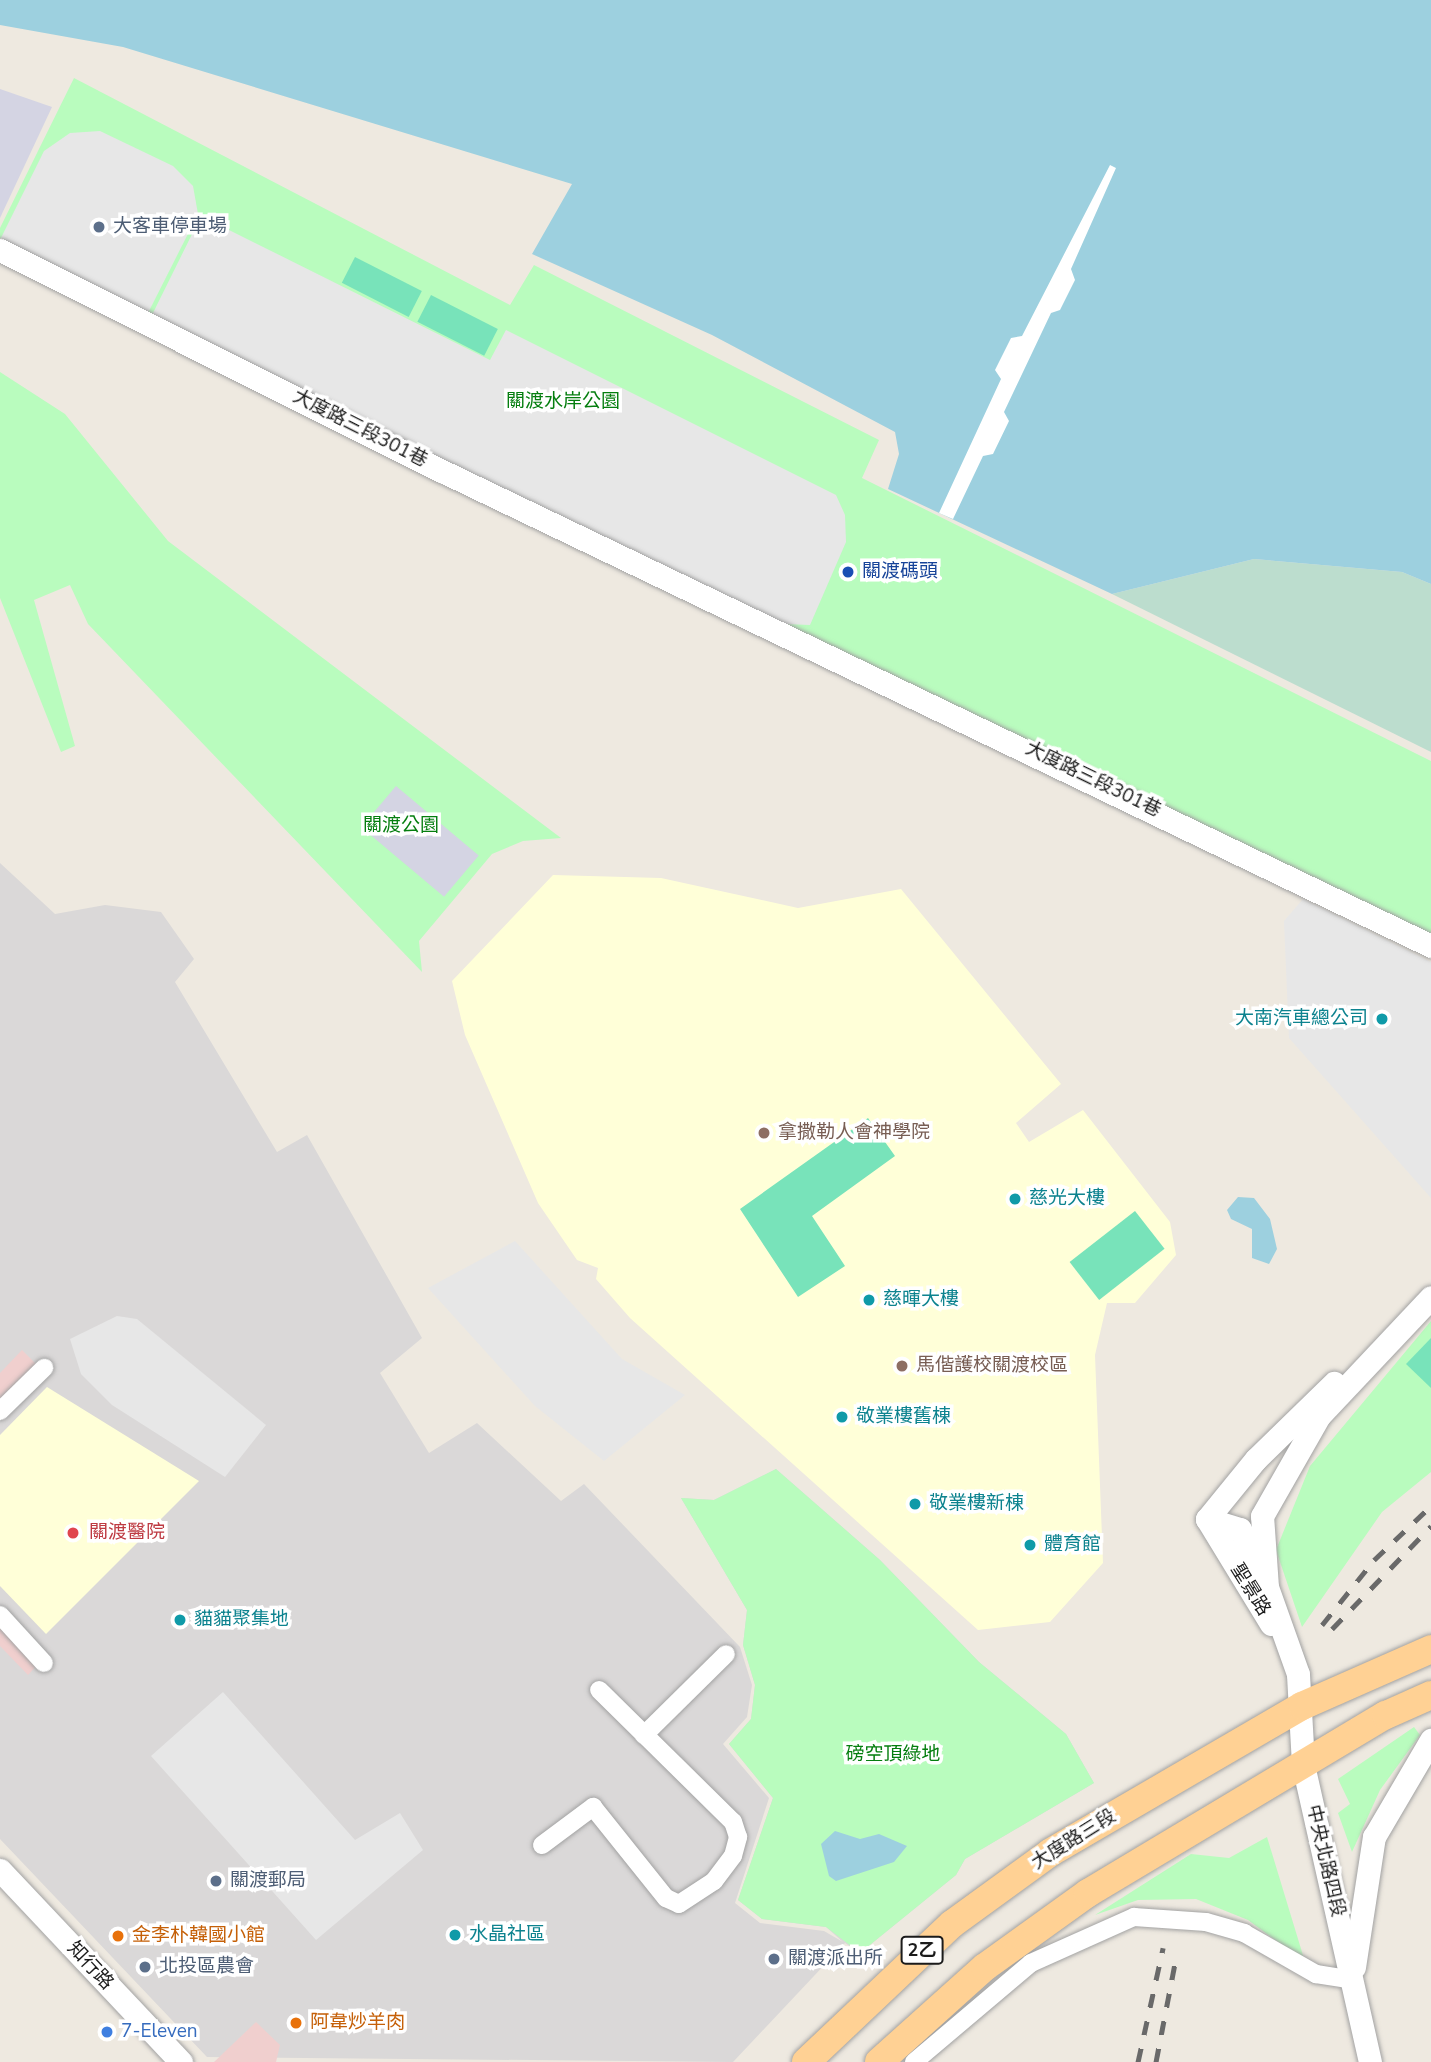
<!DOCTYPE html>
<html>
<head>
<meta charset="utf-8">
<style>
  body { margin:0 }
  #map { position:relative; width:1431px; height:2062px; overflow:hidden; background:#eee9e0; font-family:"Nunito Sans","Noto Sans TC",sans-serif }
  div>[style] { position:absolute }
  .residential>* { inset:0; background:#dad8d8 }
  .commercial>* { inset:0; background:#f0cfce }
  .education>* { inset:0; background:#ffffd8 }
  .wetland>* { inset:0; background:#bcddce }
  .park>* { inset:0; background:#b9fcbe }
  .pitch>* { inset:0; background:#78e3ba; transform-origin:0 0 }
  .parking>* { inset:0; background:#e7e7e7 }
  .plaza>* { inset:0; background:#d4d4e3; transform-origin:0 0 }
  .water>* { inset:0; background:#9dd0df }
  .pier>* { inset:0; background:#fff }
  .roads { filter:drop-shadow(0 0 2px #a2a2a2) drop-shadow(0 0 2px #a2a2a2) }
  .minor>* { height:18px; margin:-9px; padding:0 9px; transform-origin:9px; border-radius:9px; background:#fff }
  .tertiary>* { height:23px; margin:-11.5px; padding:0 11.5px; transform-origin:11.5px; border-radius:11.5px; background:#fff }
  .primary>* { height:28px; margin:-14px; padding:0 14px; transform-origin:14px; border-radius:14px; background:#ffd194 }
  .rail>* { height:5px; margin-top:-2.5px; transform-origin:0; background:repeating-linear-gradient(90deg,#696969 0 14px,transparent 0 28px) }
  .dots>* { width:19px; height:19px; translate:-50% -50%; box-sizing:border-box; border:4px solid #fff; border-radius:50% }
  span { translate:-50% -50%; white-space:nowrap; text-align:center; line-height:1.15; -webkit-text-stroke:7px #fff; paint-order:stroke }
  .shield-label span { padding:2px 5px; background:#fff; border:2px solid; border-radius:5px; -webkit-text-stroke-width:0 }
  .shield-label { font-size:18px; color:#1b1b1b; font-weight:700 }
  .service-label { font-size:19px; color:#4e5e75 }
  .left { translate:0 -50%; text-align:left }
  .park-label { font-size:19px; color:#057e0f }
  .street-label { font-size:19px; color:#1b1b1b }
  .transit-label { font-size:19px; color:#164399 }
  .culture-label { font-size:19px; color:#0d838f }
  .right { translate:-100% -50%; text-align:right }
  .education-label { font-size:19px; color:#785e54 }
  .health-label { font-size:19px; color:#be3a42 }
  .food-label { font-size:19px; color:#c56008 }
  .shop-label { font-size:19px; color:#366cbe }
</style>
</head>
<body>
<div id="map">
  <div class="residential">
    <div style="clip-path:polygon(0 863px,55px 914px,105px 905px,161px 912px,194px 959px,175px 982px,277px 1152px,307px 1135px,422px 1338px,380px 1373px,429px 1453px,477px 1423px,561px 1501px,584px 1484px,740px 1647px,752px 1685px,747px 1717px,723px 1744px,769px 1798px,735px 1903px,760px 1923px,824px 1931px,843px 1942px,826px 1927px,762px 1919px,738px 1900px,773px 1798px,729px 1744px,751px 1719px,755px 1685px,743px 1645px,747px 1610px,681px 1498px,714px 1500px,776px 1469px,880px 1560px,979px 1662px,1066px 1734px,1094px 1783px,965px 1859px,956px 1875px,860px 1953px,845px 1943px,733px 2062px,207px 2057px,0 1839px)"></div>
  </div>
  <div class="commercial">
    <div style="clip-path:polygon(22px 1350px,37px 1365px,0 1403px,0 1373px)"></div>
    <div style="clip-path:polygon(0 1619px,40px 1662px,28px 1675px,0 1646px)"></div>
    <div style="clip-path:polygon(256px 2022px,280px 2045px,276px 2062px,214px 2062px)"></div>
  </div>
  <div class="education">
    <div style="clip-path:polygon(553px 875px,661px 878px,798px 908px,901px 889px,1061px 1084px,1016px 1123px,1029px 1142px,1083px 1110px,1170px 1222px,1176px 1255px,1135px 1303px,1107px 1303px,1095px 1355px,1103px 1563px,1050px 1622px,978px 1630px,630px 1318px,596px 1279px,598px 1268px,577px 1260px,538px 1203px,465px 1035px,452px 981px)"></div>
    <div style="clip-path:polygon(47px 1387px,199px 1481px,46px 1634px,0 1586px,0 1435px)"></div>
  </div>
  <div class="wetland">
    <div style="clip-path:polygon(1254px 559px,1402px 572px,1431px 584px,1431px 752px,1112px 594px)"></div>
  </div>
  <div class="park">
    <div style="clip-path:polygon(74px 78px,510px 305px,534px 265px,879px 440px,862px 478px,1431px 761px,1431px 946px,0 248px,0 228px)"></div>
    <div style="clip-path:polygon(0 372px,65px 414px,168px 541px,561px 838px,523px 841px,492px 854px,419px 941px,422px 972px,88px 624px,70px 585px,34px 600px,75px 746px,61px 752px,0 598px)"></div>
    <div style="clip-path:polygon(1431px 1321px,1431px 1472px,1382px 1512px,1302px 1627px,1276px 1550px,1310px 1466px)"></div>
    <div style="clip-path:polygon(776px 1469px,880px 1560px,979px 1662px,1066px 1734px,1094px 1783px,965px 1859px,956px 1875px,860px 1953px,826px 1927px,762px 1919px,738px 1900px,773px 1798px,729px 1744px,751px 1719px,755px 1685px,743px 1645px,747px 1610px,681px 1498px,714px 1500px)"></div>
    <div style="clip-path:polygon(1414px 1727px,1420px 1735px,1380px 1790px,1352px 1852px,1338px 1813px,1350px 1804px,1338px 1779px)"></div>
    <div style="clip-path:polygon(1267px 1837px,1305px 1962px,1248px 1920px,1196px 1899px,1138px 1900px,1095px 1915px,1191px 1854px,1229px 1858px)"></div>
  </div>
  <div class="pitch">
    <div style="left:355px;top:257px;width:75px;height:29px;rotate:27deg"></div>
    <div style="left:431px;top:295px;width:75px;height:30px;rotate:27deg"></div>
    <div style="clip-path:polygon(868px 1118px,895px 1156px,812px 1216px,845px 1266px,798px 1297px,740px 1209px)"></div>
    <div style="left:1135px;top:1211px;width:48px;height:83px;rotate:52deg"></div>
    <div style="clip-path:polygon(1431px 1338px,1431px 1388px,1406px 1364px)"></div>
  </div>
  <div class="parking">
    <div style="clip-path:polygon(100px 131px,173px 166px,193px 186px,198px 214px,147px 315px,0 240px,44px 151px,70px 133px)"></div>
    <div style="clip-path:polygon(201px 216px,490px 360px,506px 330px,836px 495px,845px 515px,846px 542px,810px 625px,784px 624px,694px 585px,151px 317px)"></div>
    <div style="clip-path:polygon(1303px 899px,1431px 962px,1431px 1198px,1289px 1038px,1284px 921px)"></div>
    <div style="clip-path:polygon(515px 1241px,622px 1359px,685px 1395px,604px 1461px,535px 1406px,428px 1288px)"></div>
    <div style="clip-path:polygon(117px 1316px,137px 1319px,266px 1425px,225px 1477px,112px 1405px,81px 1374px,70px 1339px)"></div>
    <div style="clip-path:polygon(223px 1692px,355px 1840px,400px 1813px,423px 1850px,316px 1940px,151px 1756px)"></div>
  </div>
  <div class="plaza">
    <div style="clip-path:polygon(0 89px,52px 107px,0 218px)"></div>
    <div style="left:396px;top:786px;width:108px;height:54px;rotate:40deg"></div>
  </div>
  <div class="water">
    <div style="clip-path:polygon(0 0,1431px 0,1431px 584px,1402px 572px,1254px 559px,1112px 594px,888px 489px,899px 454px,895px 432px,712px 335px,532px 254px,572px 184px,123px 47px,0 25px)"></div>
    <div style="clip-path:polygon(1238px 1197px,1254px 1198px,1270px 1219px,1277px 1249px,1269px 1264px,1252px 1258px,1252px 1229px,1231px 1219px,1227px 1210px)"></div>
    <div style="clip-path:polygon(835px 1831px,860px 1839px,879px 1834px,907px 1846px,894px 1862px,836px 1881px,829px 1876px,821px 1844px)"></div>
  </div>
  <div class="pier">
    <div style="clip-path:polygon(1110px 165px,1116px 168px,1071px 269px,1075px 280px,1060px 310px,1051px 313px,1004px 412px,1009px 421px,993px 454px,983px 456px,953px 519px,939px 513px,1001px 379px,995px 370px,1011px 338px,1022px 336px)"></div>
  </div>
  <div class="roads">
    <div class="minor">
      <div style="left:0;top:1411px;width:62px;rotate:-44.3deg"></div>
      <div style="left:0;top:1615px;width:65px;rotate:47.5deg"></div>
      <div style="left:644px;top:1735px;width:115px;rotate:-44.6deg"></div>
      <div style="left:542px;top:1845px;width:64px;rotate:-36.7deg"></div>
      <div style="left:593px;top:1807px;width:117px;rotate:51.3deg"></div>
      <div style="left:666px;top:1898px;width:14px;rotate:25deg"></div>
      <div style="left:679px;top:1904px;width:42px;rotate:-33.3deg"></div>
      <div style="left:714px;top:1881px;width:31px;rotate:-53deg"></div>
      <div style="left:733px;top:1856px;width:20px;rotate:-75deg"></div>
      <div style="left:738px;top:1837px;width:16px;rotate:-108deg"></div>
      <div style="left:733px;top:1822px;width:188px;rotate:-135.4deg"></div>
      <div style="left:914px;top:2062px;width:153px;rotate:-40.2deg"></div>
      <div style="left:1031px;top:1963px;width:113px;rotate:-24.1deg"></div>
      <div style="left:1134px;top:1917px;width:72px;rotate:4deg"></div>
      <div style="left:1206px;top:1922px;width:40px;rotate:16deg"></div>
      <div style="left:1244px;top:1933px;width:83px;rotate:29.7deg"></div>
      <div style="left:1316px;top:1974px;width:36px;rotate:9deg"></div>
    </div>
    <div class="tertiary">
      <div style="left:0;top:250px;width:494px;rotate:26.6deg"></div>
      <div style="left:442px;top:471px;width:1097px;rotate:25.65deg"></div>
      <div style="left:1207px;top:1519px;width:77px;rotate:-50.8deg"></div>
      <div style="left:1256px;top:1459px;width:109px;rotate:-44.3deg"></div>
      <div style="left:1207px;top:1519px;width:123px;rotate:58.6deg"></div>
      <div style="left:1207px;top:1519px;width:34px;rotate:17deg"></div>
      <div style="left:1240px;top:1529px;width:43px;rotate:65.2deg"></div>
      <div style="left:0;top:1870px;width:264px;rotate:46.7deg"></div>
      <div style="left:1354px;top:1967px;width:132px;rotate:-81.3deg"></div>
      <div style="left:1374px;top:1837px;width:113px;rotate:-59.6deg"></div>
      <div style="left:1370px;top:2062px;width:305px;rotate:-102.7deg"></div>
      <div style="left:1303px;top:1764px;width:90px;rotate:-93.2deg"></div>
      <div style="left:1298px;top:1674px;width:92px;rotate:-109.6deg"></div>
      <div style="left:1267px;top:1587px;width:71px;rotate:-94deg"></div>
      <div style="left:1262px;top:1516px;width:115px;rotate:-60.3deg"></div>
      <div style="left:1319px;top:1416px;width:163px;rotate:-46.7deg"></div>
    </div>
    <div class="primary">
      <div style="left:806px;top:2062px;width:201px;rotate:-43.4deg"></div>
      <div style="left:952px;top:1924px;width:122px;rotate:-36deg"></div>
      <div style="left:1051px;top:1852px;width:290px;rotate:-30.2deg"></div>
      <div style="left:1302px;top:1706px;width:141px;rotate:-23.8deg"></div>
      <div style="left:879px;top:2062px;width:142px;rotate:-41.9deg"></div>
      <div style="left:985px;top:1967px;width:127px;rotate:-35.7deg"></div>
      <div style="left:1088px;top:1893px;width:347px;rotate:-30.9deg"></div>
      <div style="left:1386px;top:1715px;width:49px;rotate:-24deg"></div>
    </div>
  </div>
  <div class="rail">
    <div style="left:1322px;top:1625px;width:83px;rotate:-51.3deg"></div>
    <div style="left:1374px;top:1560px;width:79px;rotate:-43.5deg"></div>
    <div style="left:1332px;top:1629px;width:143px;rotate:-46.1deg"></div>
    <div style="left:1138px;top:2062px;width:117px;rotate:-77.6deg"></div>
    <div style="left:1156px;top:2062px;width:111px;rotate:-79.1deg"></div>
  </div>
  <div class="dots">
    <div style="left:99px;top:227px;background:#5c6f8a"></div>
    <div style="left:848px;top:572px;background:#1a4fb4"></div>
    <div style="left:1382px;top:1019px;background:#0f9aa8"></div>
    <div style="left:764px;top:1133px;background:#8d6e63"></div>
    <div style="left:1015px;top:1199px;background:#0f9aa8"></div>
    <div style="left:869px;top:1300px;background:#0f9aa8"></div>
    <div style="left:902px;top:1366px;background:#8d6e63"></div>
    <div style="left:842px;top:1417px;background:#0f9aa8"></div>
    <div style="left:915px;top:1504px;background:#0f9aa8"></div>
    <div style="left:73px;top:1533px;background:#e0444e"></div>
    <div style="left:1030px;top:1545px;background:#0f9aa8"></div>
    <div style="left:180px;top:1620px;background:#0f9aa8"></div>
    <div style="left:216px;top:1881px;background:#5c6f8a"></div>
    <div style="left:455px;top:1935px;background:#0f9aa8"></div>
    <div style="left:118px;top:1936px;background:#e8710a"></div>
    <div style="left:774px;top:1959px;background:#5c6f8a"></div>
    <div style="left:145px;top:1967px;background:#5c6f8a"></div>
    <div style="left:296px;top:2023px;background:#e8710a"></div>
    <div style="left:107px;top:2032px;background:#3f7fe0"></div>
  </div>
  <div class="shield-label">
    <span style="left:922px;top:1950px">2乙</span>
  </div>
  <div class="service-label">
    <span class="left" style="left:113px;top:227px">大客車停車場</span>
    <span class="left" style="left:230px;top:1881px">關渡郵局</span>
    <span class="left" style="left:788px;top:1959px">關渡派出所</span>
    <span class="left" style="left:159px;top:1967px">北投區農會</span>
  </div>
  <div class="park-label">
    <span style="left:563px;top:402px">關渡水岸公園</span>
    <span style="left:401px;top:826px">關渡公園</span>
    <span style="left:893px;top:1755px">磅空頂綠地</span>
  </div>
  <div class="street-label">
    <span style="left:360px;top:429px;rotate:27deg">大度路三段301巷</span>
    <span style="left:1093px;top:780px;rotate:26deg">大度路三段301巷</span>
    <span style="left:1250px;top:1590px;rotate:58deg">聖景路</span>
    <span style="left:1074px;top:1840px;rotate:-32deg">大度路三段</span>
    <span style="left:1325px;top:1861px;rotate:77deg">中央北路四段</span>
    <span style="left:90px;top:1966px;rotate:47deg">知行路</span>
  </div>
  <div class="transit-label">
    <span class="left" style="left:862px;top:572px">關渡碼頭</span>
  </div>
  <div class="culture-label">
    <span class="right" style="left:1368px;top:1019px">大南汽車總公司</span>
    <span class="left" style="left:1029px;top:1199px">慈光大樓</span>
    <span class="left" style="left:883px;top:1300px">慈暉大樓</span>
    <span class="left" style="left:856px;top:1417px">敬業樓舊棟</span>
    <span class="left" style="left:929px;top:1504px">敬業樓新棟</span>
    <span class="left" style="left:1044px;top:1545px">體育館</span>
    <span class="left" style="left:194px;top:1620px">貓貓聚集地</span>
    <span class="left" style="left:469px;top:1935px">水晶社區</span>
  </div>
  <div class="education-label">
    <span class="left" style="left:778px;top:1133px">拿撒勒人會神學院</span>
    <span class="left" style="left:916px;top:1366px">馬偕護校關渡校區</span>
  </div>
  <div class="health-label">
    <span class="left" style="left:89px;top:1533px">關渡醫院</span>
  </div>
  <div class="food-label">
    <span class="left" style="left:132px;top:1936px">金李朴韓國小館</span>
    <span class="left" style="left:310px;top:2023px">阿韋炒羊肉</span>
  </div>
  <div class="shop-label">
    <span class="left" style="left:121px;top:2032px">7-Eleven</span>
  </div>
</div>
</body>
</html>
